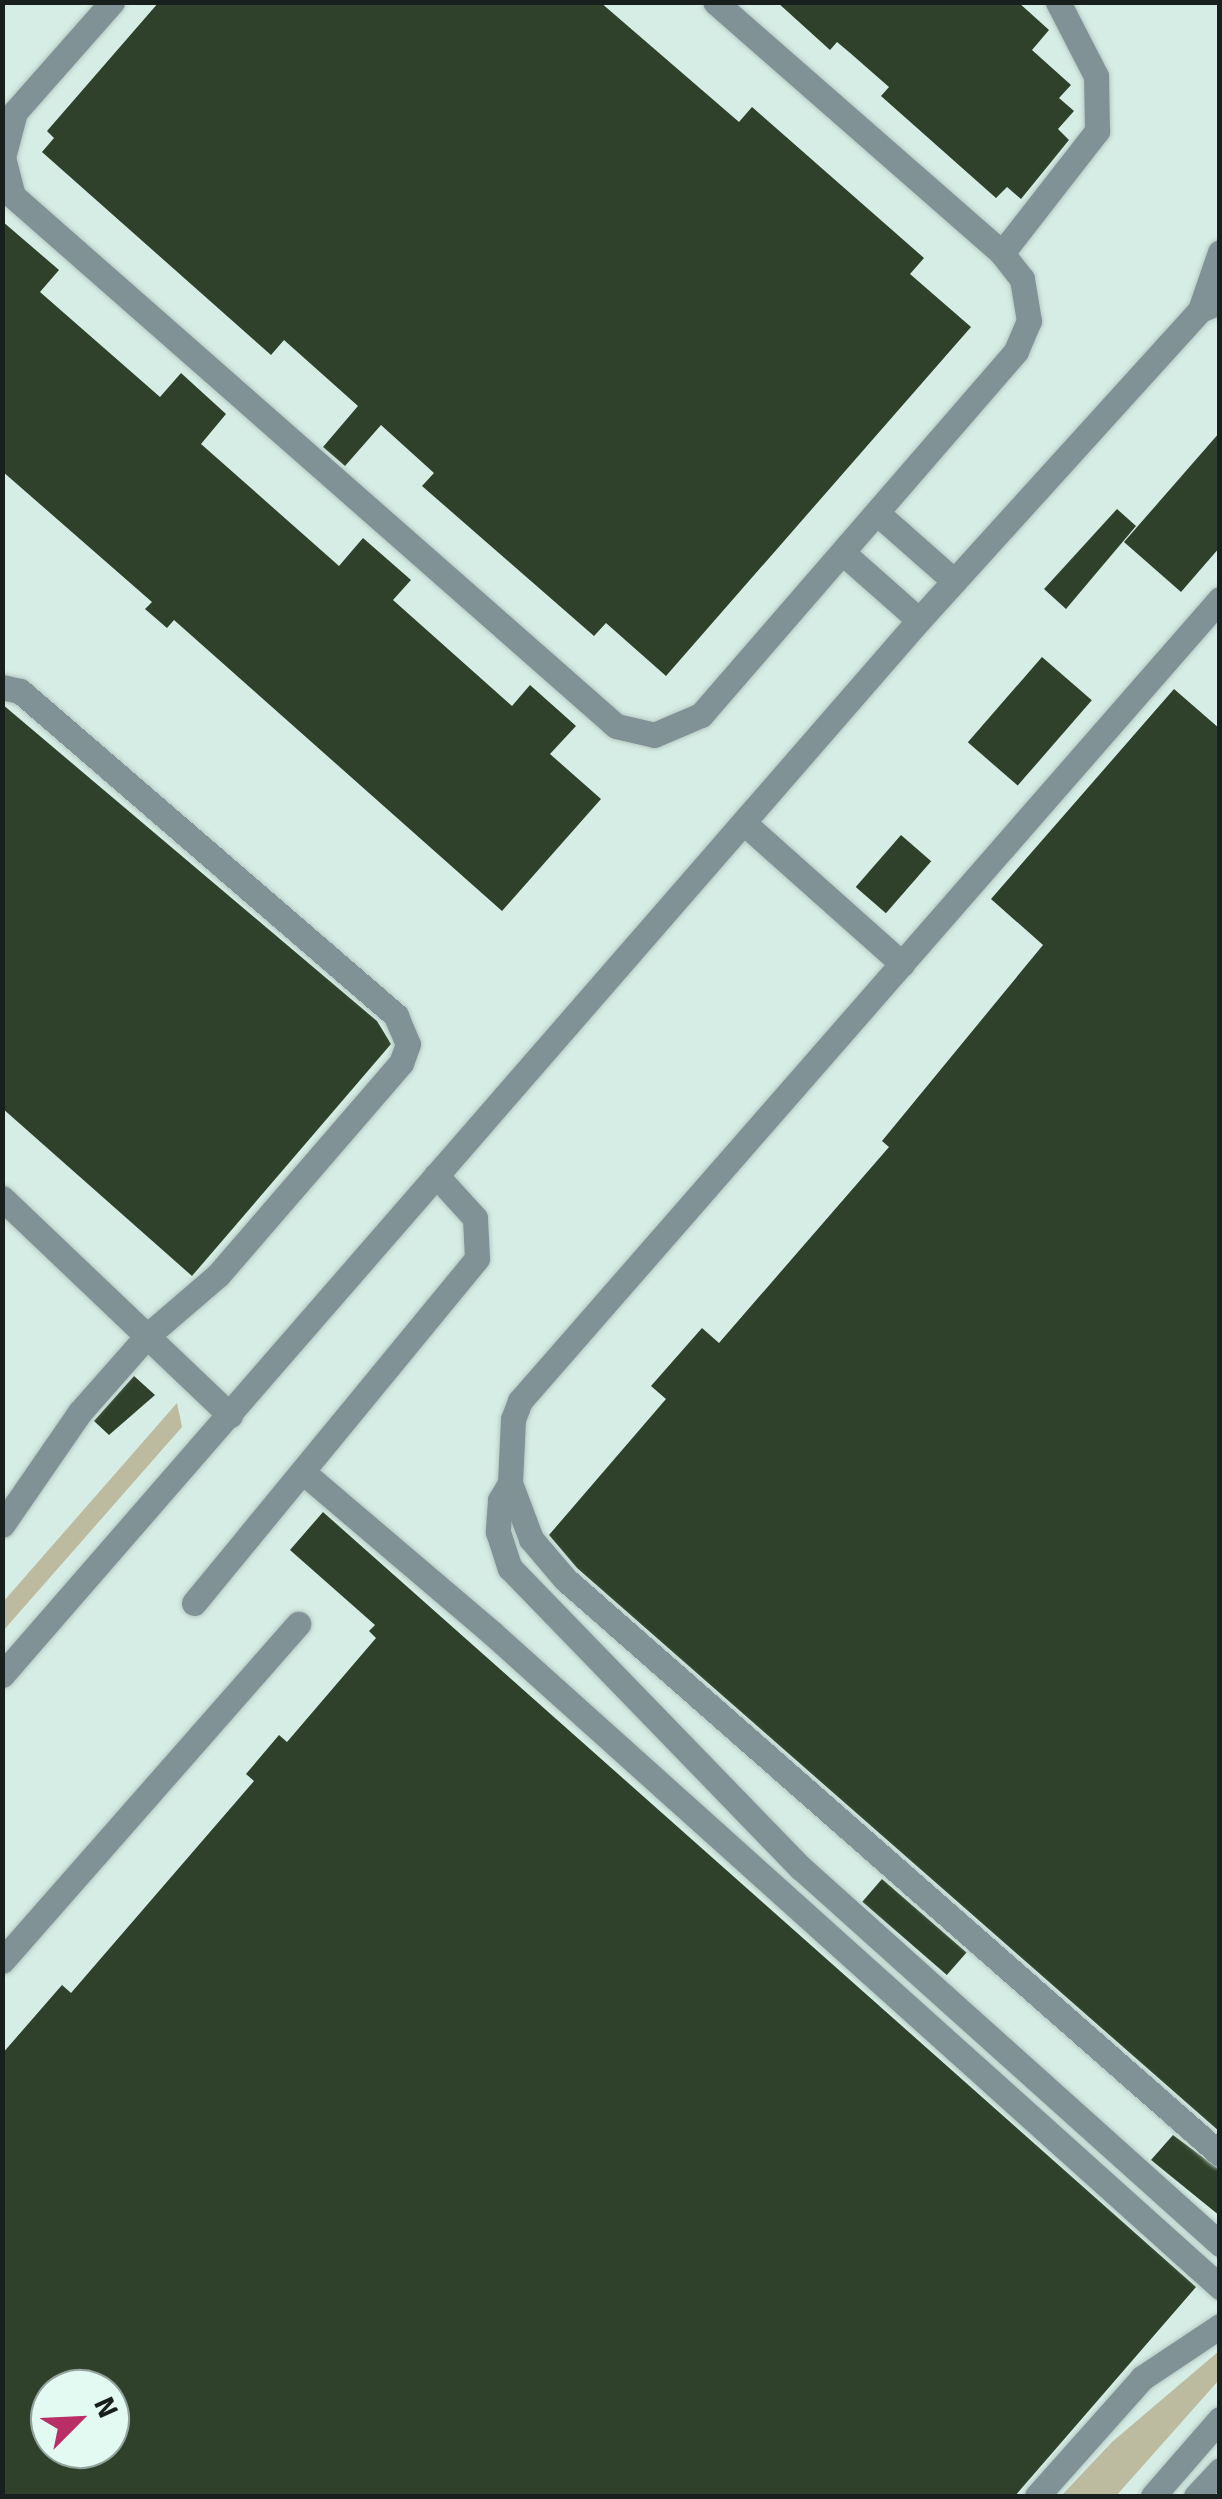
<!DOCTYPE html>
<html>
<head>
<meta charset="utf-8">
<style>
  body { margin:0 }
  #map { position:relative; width:1222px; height:2499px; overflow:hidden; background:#d6ede5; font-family:Signika,sans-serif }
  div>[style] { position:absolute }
  .green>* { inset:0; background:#bcbba0 }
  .building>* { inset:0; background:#2f412a; transform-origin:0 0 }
  .roads { filter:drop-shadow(0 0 2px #b4c8c1) drop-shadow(0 0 2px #b4c8c1) }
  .minor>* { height:25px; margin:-12.5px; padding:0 12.5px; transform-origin:12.5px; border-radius:12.5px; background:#809295 }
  span { translate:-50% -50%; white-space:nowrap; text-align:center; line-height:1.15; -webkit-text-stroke:10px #e3faf3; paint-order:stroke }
  .frame { position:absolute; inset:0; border:5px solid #18201e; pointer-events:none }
  .north { position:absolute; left:30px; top:2369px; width:100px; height:100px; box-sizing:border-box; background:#e3faf3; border:2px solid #92a39e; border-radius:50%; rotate:66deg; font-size:28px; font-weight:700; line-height:40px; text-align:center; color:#18201e }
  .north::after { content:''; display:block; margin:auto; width:35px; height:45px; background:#b92e65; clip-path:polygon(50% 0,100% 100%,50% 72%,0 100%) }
</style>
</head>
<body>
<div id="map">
  <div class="green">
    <div style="clip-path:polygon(177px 1403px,182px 1427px,3px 1631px,3px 1602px)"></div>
    <div style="clip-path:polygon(1219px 2351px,1219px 2380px,1116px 2496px,1061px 2496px,1112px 2442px)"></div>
  </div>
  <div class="building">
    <div style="clip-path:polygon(159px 2px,600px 2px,739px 122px,752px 107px,924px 258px,910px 274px,971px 327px,666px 676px,606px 623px,594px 636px,422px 486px,434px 473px,381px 425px,345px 466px,323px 447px,358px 406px,284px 340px,271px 355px,42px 152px,54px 138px,47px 131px)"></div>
    <div style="clip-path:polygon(777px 2px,1018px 2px,1049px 30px,1032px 50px,1071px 85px,1059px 98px,1074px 111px,1058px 129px,1069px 140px,1021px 199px,1007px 187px,996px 198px,881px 96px,889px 87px,849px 52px,837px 42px,830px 50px)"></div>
    <div style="clip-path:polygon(2px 221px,59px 270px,40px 292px,160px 397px,181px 373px,226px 414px,201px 444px,339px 566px,363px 538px,411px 580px,393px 600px,512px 706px,530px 685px,576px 726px,550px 754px,601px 799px,502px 911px,174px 620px,167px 628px,145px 609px,152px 602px,2px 471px)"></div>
    <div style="clip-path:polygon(1220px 432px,1220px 547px,1181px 592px,1124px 542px)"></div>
    <div style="clip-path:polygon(1117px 509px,1136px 526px,1066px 609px,1044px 589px)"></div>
    <div style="left:1042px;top:657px;width:66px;height:113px;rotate:41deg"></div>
    <div style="clip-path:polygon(1174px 689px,1220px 729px,1220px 2132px,577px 1568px,549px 1535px,666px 1399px,651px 1386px,702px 1328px,719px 1343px,889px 1147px,882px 1141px,1043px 945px,991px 899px)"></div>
    <div style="clip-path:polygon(2px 704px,377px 1021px,391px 1044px,192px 1276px,2px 1108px)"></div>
    <div style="left:901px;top:835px;width:40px;height:69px;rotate:41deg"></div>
    <div style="clip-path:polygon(134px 1376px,155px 1395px,109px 1435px,94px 1421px)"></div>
    <div style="clip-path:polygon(evenodd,323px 1512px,1196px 2287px,1015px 2496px,2px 2496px,2px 2054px,62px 1985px,71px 1993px,254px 1781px,246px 1774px,279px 1735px,287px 1742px,376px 1638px,369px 1631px,375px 1625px,290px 1550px,323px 1512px,50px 2389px,110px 2389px,110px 2449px,50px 2449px,50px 2389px)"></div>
    <div style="left:882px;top:1879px;width:112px;height:30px;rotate:41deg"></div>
    <div style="clip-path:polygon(1173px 2135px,1220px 2170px,1220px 2216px,1151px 2160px)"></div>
  </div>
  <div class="roads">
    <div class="minor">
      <div style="left:112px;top:2px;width:147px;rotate:131.4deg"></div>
      <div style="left:15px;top:112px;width:47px;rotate:104.9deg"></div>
      <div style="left:3px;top:157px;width:40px;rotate:75.6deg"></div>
      <div style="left:13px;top:196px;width:803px;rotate:41.31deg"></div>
      <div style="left:616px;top:726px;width:39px;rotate:13deg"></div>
      <div style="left:654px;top:735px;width:51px;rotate:-23.1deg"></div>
      <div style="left:701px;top:715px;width:481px;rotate:-49.1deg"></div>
      <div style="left:1016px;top:351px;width:33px;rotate:-67deg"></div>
      <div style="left:1029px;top:321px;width:43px;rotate:-99.5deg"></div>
      <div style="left:1022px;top:279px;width:33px;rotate:-128deg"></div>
      <div style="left:1002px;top:253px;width:381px;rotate:-138.8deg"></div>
      <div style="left:1002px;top:253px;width:155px;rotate:-52.1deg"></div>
      <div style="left:1097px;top:131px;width:55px;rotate:-91deg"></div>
      <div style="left:1096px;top:76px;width:83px;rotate:-117.2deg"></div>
      <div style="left:1200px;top:310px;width:61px;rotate:-71deg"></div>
      <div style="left:877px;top:513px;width:103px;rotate:41.4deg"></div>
      <div style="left:843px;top:553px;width:101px;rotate:41.4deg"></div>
      <div style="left:1220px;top:599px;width:1065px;rotate:131.12deg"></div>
      <div style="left:520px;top:1401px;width:19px;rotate:111deg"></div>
      <div style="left:513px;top:1419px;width:64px;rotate:92.7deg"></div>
      <div style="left:510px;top:1483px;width:60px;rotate:69.4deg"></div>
      <div style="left:531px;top:1539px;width:52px;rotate:49.6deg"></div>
      <div style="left:565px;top:1579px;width:872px;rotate:41.28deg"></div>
      <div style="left:2px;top:687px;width:18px;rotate:13deg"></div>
      <div style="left:20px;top:691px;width:497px;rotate:40.8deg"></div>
      <div style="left:396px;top:1016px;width:30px;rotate:67deg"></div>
      <div style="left:408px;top:1044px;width:20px;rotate:110deg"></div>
      <div style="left:401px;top:1063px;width:280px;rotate:130.8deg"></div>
      <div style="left:218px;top:1275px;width:94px;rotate:139.3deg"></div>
      <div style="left:147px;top:1336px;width:101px;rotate:131.4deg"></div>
      <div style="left:80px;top:1412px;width:137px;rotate:124.6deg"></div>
      <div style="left:744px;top:823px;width:212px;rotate:41.7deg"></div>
      <div style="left:2px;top:1198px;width:315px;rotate:43.6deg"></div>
      <div style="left:304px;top:1473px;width:247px;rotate:40.4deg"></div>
      <div style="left:492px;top:1633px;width:979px;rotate:41.93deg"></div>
      <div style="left:510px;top:1483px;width:20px;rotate:120deg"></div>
      <div style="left:500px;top:1500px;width:32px;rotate:94deg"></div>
      <div style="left:498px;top:1532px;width:38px;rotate:72deg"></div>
      <div style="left:510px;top:1568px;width:418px;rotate:45.9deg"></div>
      <div style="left:801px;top:1868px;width:563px;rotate:41.9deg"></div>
      <div style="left:194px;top:1603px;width:446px;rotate:-50.6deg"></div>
      <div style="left:477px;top:1258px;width:40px;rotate:-92.9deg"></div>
      <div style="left:475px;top:1218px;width:58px;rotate:-132.2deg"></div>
      <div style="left:2px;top:1675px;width:1398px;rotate:-49deg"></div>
      <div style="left:919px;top:620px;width:418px;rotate:-47.8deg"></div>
      <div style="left:1200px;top:310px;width:22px;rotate:-22deg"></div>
      <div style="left:2px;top:1961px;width:449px;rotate:-48.7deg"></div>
      <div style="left:1037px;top:2496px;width:158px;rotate:-48.3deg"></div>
      <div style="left:1142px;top:2378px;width:94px;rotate:-33.7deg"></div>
      <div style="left:1153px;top:2496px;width:102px;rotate:-49deg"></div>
      <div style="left:1196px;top:2496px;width:35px;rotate:-47deg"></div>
    </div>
  </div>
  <div class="frame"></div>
  <div class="north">N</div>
</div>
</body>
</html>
